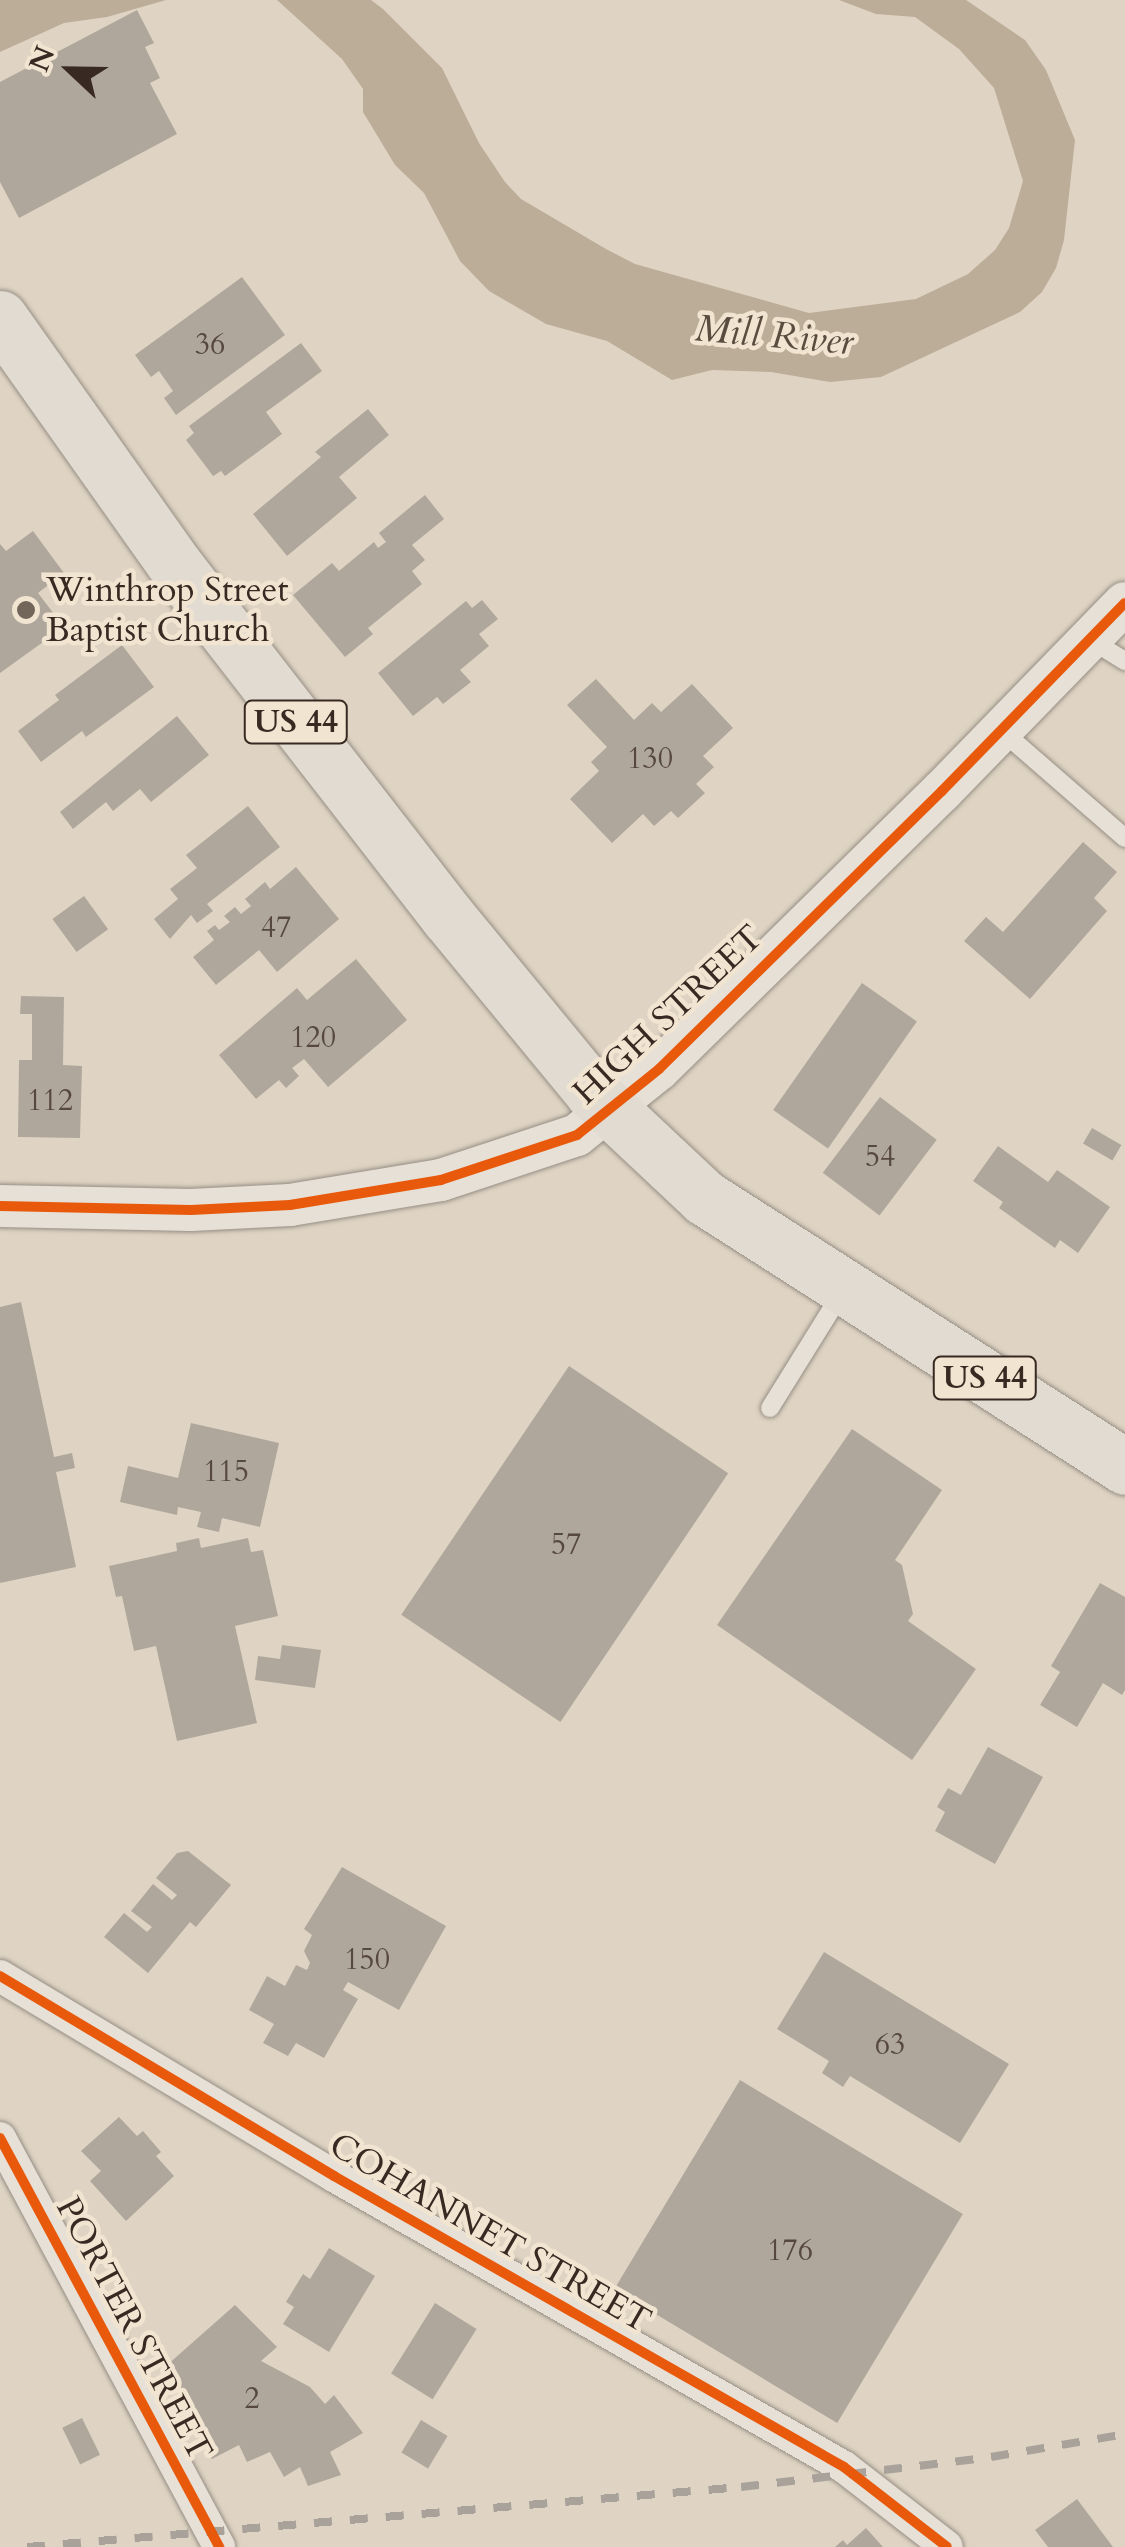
<!DOCTYPE html>
<html>
<head>
<meta charset="utf-8">
<style>
  body { margin:0 }
  #map { position:relative; width:1125px; height:2547px; overflow:hidden; background:#dfd4c3; font-family:Cardo,serif }
  div>[style] { position:absolute }
  .water>* { inset:0; background:#bcad98 }
  .building>* { inset:0; background:#b0a79c; transform-origin:0 0 }
  .roads { filter:drop-shadow(0 0 2px #968e84) drop-shadow(0 0 2px #968e84) }
  .service>* { height:18px; margin:-9px; padding:0 9px; transform-origin:9px; border-radius:9px; background:#e6e0d7 }
  .minor>* { height:32px; margin:-16px; padding:0 16px; transform-origin:16px; border-radius:16px; background:#e6e0d7 }
  .tertiary>* { height:42px; margin:-21px; padding:0 21px; transform-origin:21px; border-radius:21px; background:#e6e0d7 }
  .trunk>* { height:55px; margin:-27.5px; padding:0 27.5px; transform-origin:27.5px; border-radius:27.5px; background:#e1dbd1 }
  .rail>* { height:8px; margin-top:-4px; transform-origin:0; background:repeating-linear-gradient(90deg,#a8a29b 0 18px,transparent 0 36px) }
  .cycleway>* { height:10px; margin:-5px; padding:0 5px; transform-origin:5px; border-radius:5px; background:#e8590c }
  .dots>* { width:28px; height:28px; translate:-50% -50%; box-sizing:border-box; border:5px solid #f1e5d1; border-radius:50% }
  span { translate:-50% -50%; white-space:nowrap; text-align:center; line-height:1.15; -webkit-text-stroke:9px #f1e5d1; paint-order:stroke }
  .number-label { font-size:30px; color:#564840 }
  .number-label span { -webkit-text-stroke-width:0 }
  .shield-label span { padding:2px 8px; background:#f1e5d1; border:2px solid; border-radius:8px; -webkit-text-stroke-width:0 }
  .shield-label { font-size:32px; color:#382922; font-weight:700 }
  .poi-label { font-size:35px; color:#382922 }
  .left { translate:0 -50%; text-align:left }
  .street-label { font-size:35px; color:#382922 }
  .water-label { font-size:38px; color:#5b4c40; font-style:italic }
  .north { position:absolute; left:20px; top:20px; width:100px; height:100px; -webkit-text-stroke:8px #f1e5d1; paint-order:stroke; rotate:292deg; font-size:28px; font-weight:700; line-height:40px; text-align:center; color:#382922 }
  .north::after { content:''; display:block; margin:auto; width:35px; height:45px; background:#382922; clip-path:polygon(50% 0,100% 100%,50% 72%,0 100%) }
</style>
</head>
<body>
<div id="map">
  <div class="water">
    <div style="clip-path:polygon(0 0,166px 0,107px 17px,64px 23px,0 52px)"></div>
    <div style="clip-path:polygon(277px 0,371px 0,383px 9px,442px 68px,479px 143px,505px 182px,521px 199px,606px 249px,635px 264px,809px 313px,916px 299px,968px 274px,995px 250px,1009px 228px,1023px 181px,994px 88px,959px 49px,915px 17px,876px 14px,839px 0,966px 0,1025px 40px,1046px 70px,1075px 140px,1064px 240px,1056px 268px,1042px 292px,1020px 312px,881px 377px,830px 382px,771px 372px,712px 370px,672px 380px,607px 341px,546px 324px,489px 291px,460px 261px,424px 193px,395px 165px,363px 112px,363px 89px,342px 59px)"></div>
  </div>
  <div class="building">
    <div style="clip-path:polygon(137px 10px,154px 43px,145px 47px,160px 78px,150px 83px,177px 134px,19px 218px,0 182px,0 82px)"></div>
    <div style="clip-path:polygon(242px 277px,285px 335px,176px 415px,164px 398px,173px 391px,159px 371px,151px 377px,135px 355px)"></div>
    <div style="clip-path:polygon(301px 343px,322px 371px,266px 412px,282px 434px,225px 476px,221px 471px,213px 476px,186px 440px,194px 433px,189px 426px)"></div>
    <div style="clip-path:polygon(368px 409px,389px 435px,339px 477px,357px 498px,287px 556px,253px 514px,321px 457px,315px 452px)"></div>
    <div style="clip-path:polygon(425px 495px,444px 519px,412px 545px,425px 560px,412px 571px,422px 584px,368px 628px,373px 634px,345px 657px,293px 595px,332px 563px,339px 571px,374px 542px,378px 548px,386px 542px,379px 533px)"></div>
    <div style="clip-path:polygon(33px 531px,64px 573px,38px 593px,64px 627px,0 673px,0 544px,6px 551px)"></div>
    <div style="clip-path:polygon(482px 600px,498px 619px,479px 634px,489px 646px,460px 670px,471px 682px,443px 704px,437px 697px,413px 716px,378px 673px,466px 601px,472px 608px)"></div>
    <div style="clip-path:polygon(122px 645px,154px 687px,86px 737px,82px 731px,41px 762px,18px 731px,59px 700px,55px 695px)"></div>
    <div style="clip-path:polygon(596px 679px,634px 720px,652px 703px,661px 712px,692px 684px,733px 728px,703px 756px,714px 767px,696px 784px,705px 793px,678px 818px,671px 811px,654px 826px,643px 814px,612px 843px,570px 799px,599px 771px,591px 762px,607px 747px,567px 705px)"></div>
    <div style="clip-path:polygon(177px 716px,209px 755px,151px 802px,140px 789px,113px 811px,106px 802px,73px 829px,60px 812px)"></div>
    <div style="clip-path:polygon(248px 806px,280px 847px,207px 904px,213px 911px,197px 923px,191px 915px,170px 939px,154px 919px,178px 899px,170px 889px,197px 868px,186px 855px)"></div>
    <div style="clip-path:polygon(1083px 842px,1117px 872px,1094px 898px,1107px 911px,1030px 999px,964px 941px,986px 917px,1003px 932px)"></div>
    <div style="clip-path:polygon(296px 867px,339px 919px,277px 972px,259px 950px,216px 985px,193px 957px,214px 940px,207px 931px,215px 925px,219px 930px,230px 922px,224px 916px,235px 907px,241px 914px,251px 906px,245px 899px,265px 882px,270px 889px)"></div>
    <div style="left:84px;top:896px;width:41px;height:39px;rotate:54deg"></div>
    <div style="clip-path:polygon(356px 959px,407px 1020px,328px 1087px,304px 1059px,292px 1068px,299px 1076px,286px 1088px,279px 1080px,256px 1099px,219px 1055px,297px 988px,307px 1000px)"></div>
    <div style="left:862px;top:983px;width:67px;height:155px;rotate:35deg"></div>
    <div style="clip-path:polygon(21px 996px,64px 997px,63px 1065px,82px 1066px,80px 1138px,18px 1137px,19px 1060px,32px 1060px,32px 1014px,20px 1014px)"></div>
    <div style="left:880px;top:1097px;width:71px;height:95px;rotate:37deg"></div>
    <div style="left:1092px;top:1128px;width:34px;height:18px;rotate:30deg"></div>
    <div style="clip-path:polygon(998px 1146px,1048px 1182px,1057px 1170px,1110px 1207px,1078px 1253px,1060px 1240px,1055px 1248px,999px 1208px,1003px 1202px,973px 1181px)"></div>
    <div style="clip-path:polygon(21px 1302px,54px 1457px,72px 1453px,75px 1468px,56px 1472px,76px 1567px,0 1583px,0 1307px)"></div>
    <div style="left:569px;top:1366px;width:192px;height:300px;rotate:34deg"></div>
    <div style="clip-path:polygon(191px 1423px,279px 1443px,260px 1527px,222px 1518px,219px 1532px,197px 1527px,201px 1512px,178px 1507px,177px 1515px,120px 1502px,128px 1466px,178px 1478px)"></div>
    <div style="clip-path:polygon(852px 1429px,942px 1490px,895px 1560px,902px 1565px,913px 1614px,908px 1621px,976px 1669px,912px 1760px,717px 1625px)"></div>
    <div style="clip-path:polygon(199px 1538px,201px 1548px,248px 1538px,251px 1552px,263px 1550px,278px 1616px,235px 1626px,257px 1723px,177px 1741px,156px 1646px,134px 1651px,122px 1596px,116px 1597px,109px 1566px,177px 1551px,176px 1543px)"></div>
    <div style="clip-path:polygon(1100px 1583px,1125px 1597px,1125px 1690px,1122px 1695px,1103px 1683px,1077px 1727px,1040px 1705px,1060px 1672px,1051px 1666px)"></div>
    <div style="clip-path:polygon(282px 1645px,321px 1650px,315px 1688px,255px 1680px,258px 1656px,280px 1659px)"></div>
    <div style="clip-path:polygon(988px 1747px,1043px 1777px,995px 1864px,935px 1831px,945px 1812px,937px 1807px,948px 1788px,961px 1795px)"></div>
    <div style="clip-path:polygon(188px 1851px,231px 1885px,196px 1927px,190px 1922px,148px 1973px,104px 1937px,124px 1913px,147px 1932px,152px 1927px,131px 1911px,153px 1884px,172px 1900px,177px 1895px,156px 1878px,177px 1853px)"></div>
    <div style="clip-path:polygon(342px 1867px,446px 1926px,399px 2010px,348px 1982px,343px 1990px,358px 1999px,324px 2058px,296px 2043px,288px 2056px,263px 2043px,274px 2024px,249px 2010px,267px 1976px,285px 1986px,296px 1965px,307px 1970px,310px 1963px,304px 1951px,312px 1935px,304px 1929px)"></div>
    <div style="clip-path:polygon(824px 1952px,1009px 2064px,960px 2143px,850px 2076px,843px 2087px,822px 2073px,829px 2061px,777px 2029px)"></div>
    <div style="left:740px;top:2080px;width:260px;height:244px;rotate:31deg"></div>
    <div style="clip-path:polygon(119px 2117px,137px 2136px,143px 2131px,161px 2152px,156px 2156px,174px 2176px,126px 2221px,90px 2181px,101px 2171px,81px 2151px)"></div>
    <div style="clip-path:polygon(329px 2248px,375px 2276px,329px 2352px,283px 2324px,294px 2307px,286px 2302px,303px 2274px,310px 2279px)"></div>
    <div style="left:435px;top:2303px;width:49px;height:83px;rotate:32deg"></div>
    <div style="clip-path:polygon(235px 2305px,277px 2347px,261px 2361px,310px 2387px,325px 2404px,334px 2395px,363px 2433px,330px 2452px,341px 2475px,308px 2486px,300px 2467px,284px 2477px,270px 2452px,247px 2462px,239px 2445px,212px 2459px,166px 2366px)"></div>
    <div style="left:82px;top:2418px;width:41px;height:22px;rotate:64deg"></div>
    <div style="left:421px;top:2420px;width:31px;height:38px;rotate:31deg"></div>
    <div style="clip-path:polygon(1077px 2499px,1113px 2547px,1048px 2547px,1035px 2530px)"></div>
    <div style="clip-path:polygon(866px 2528px,883px 2547px,835px 2547px,843px 2540px,847px 2545px)"></div>
  </div>
  <div class="roads">
    <div class="service">
      <div style="left:1091px;top:640px;width:40px;rotate:32deg"></div>
      <div style="left:1002px;top:731px;width:163px;rotate:41deg"></div>
      <div style="left:770px;top:1408px;width:134px;rotate:-58.1deg"></div>
    </div>
    <div class="minor">
      <div style="left:0;top:1976px;width:389px;rotate:30.9deg"></div>
      <div style="left:334px;top:2176px;width:587px;rotate:29.71deg"></div>
      <div style="left:844px;top:2467px;width:130px;rotate:37.8deg"></div>
      <div style="left:0;top:2138px;width:464px;rotate:61.8deg"></div>
    </div>
    <div class="tertiary">
      <div style="left:0;top:1206px;width:191px;rotate:1.2deg"></div>
      <div style="left:191px;top:1210px;width:99px;rotate:-2.9deg"></div>
      <div style="left:290px;top:1205px;width:153px;rotate:-9.4deg"></div>
      <div style="left:441px;top:1180px;width:143px;rotate:-18.3deg"></div>
      <div style="left:577px;top:1135px;width:105px;rotate:-38.8deg"></div>
      <div style="left:659px;top:1069px;width:397px;rotate:-44.5deg"></div>
      <div style="left:942px;top:791px;width:262px;rotate:-45.8deg"></div>
    </div>
    <div class="trunk">
      <div style="left:0;top:318px;width:308px;rotate:54.7deg"></div>
      <div style="left:178px;top:569px;width:440px;rotate:52.2deg"></div>
      <div style="left:448px;top:917px;width:228px;rotate:50.5deg"></div>
      <div style="left:593px;top:1093px;width:154px;rotate:43.2deg"></div>
      <div style="left:705px;top:1198px;width:499px;rotate:32.6deg"></div>
    </div>
  </div>
  <div class="rail">
    <div style="left:27px;top:2547px;width:717px;rotate:-4.8deg"></div>
    <div style="left:741px;top:2487px;width:252px;rotate:-6.8deg"></div>
    <div style="left:991px;top:2457px;width:136px;rotate:-9.7deg"></div>
  </div>
  <div class="cycleway">
    <div style="left:0;top:1206px;width:191px;rotate:1.2deg"></div>
    <div style="left:191px;top:1210px;width:99px;rotate:-2.9deg"></div>
    <div style="left:290px;top:1205px;width:153px;rotate:-9.4deg"></div>
    <div style="left:441px;top:1180px;width:143px;rotate:-18.3deg"></div>
    <div style="left:577px;top:1135px;width:105px;rotate:-38.8deg"></div>
    <div style="left:659px;top:1069px;width:397px;rotate:-44.5deg"></div>
    <div style="left:942px;top:791px;width:262px;rotate:-45.8deg"></div>
    <div style="left:0;top:1976px;width:389px;rotate:30.9deg"></div>
    <div style="left:334px;top:2176px;width:587px;rotate:29.71deg"></div>
    <div style="left:844px;top:2467px;width:130px;rotate:37.8deg"></div>
    <div style="left:0;top:2138px;width:464px;rotate:61.8deg"></div>
  </div>
  <div class="dots">
    <div style="left:26px;top:610px;background:#72655a"></div>
  </div>
  <div class="number-label">
    <span style="left:210px;top:345px">36</span>
    <span style="left:650px;top:759px">130</span>
    <span style="left:276px;top:928px">47</span>
    <span style="left:313px;top:1038px">120</span>
    <span style="left:50px;top:1101px">112</span>
    <span style="left:880px;top:1157px">54</span>
    <span style="left:226px;top:1472px">115</span>
    <span style="left:566px;top:1545px">57</span>
    <span style="left:367px;top:1960px">150</span>
    <span style="left:890px;top:2045px">63</span>
    <span style="left:790px;top:2251px">176</span>
    <span style="left:252px;top:2399px">2</span>
  </div>
  <div class="shield-label">
    <span style="left:296px;top:722px">US 44</span>
    <span style="left:985px;top:1378px">US 44</span>
  </div>
  <div class="poi-label">
    <span class="left" style="left:46px;top:610px">Winthrop Street<br>Baptist Church</span>
  </div>
  <div class="street-label">
    <span style="left:668px;top:1015px;rotate:-43deg">HIGH STREET</span>
    <span style="left:490px;top:2233px;rotate:30deg">COHANNET STREET</span>
    <span style="left:134px;top:2329px;rotate:62deg">PORTER STREET</span>
  </div>
  <div class="water-label">
    <span style="left:774px;top:336px;rotate:5deg">Mill River</span>
  </div>
  <div class="north">N</div>
</div>
</body>
</html>
